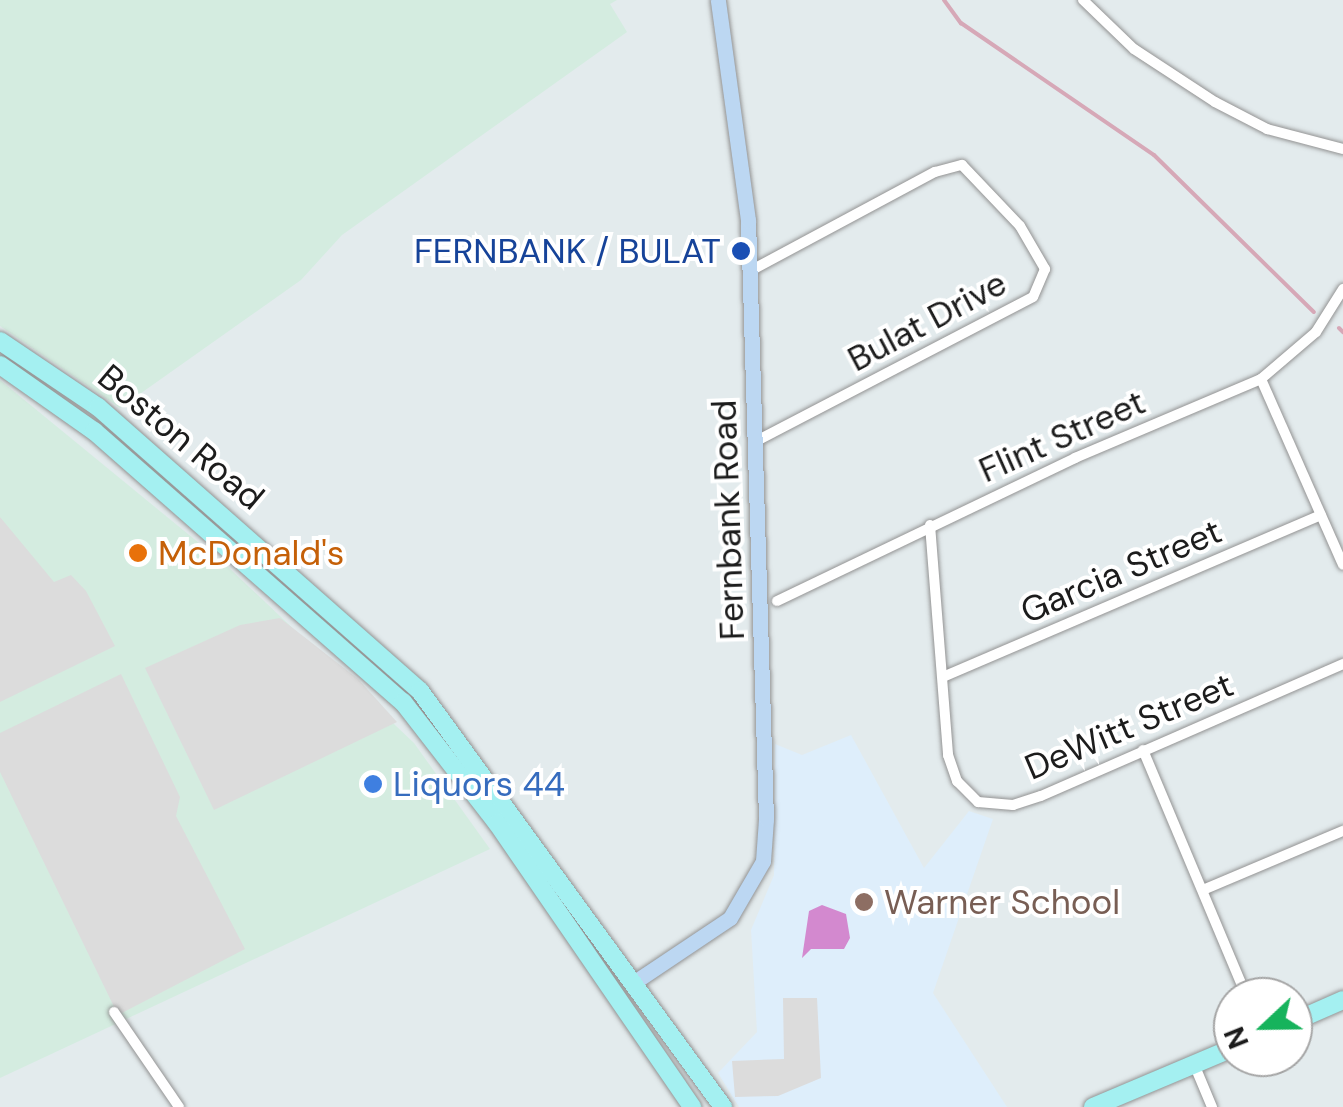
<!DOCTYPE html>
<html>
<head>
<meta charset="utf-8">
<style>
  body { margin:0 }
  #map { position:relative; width:1343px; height:1107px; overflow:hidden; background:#e3ebed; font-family:"DM Sans",sans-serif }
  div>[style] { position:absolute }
  .commercial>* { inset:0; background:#d4ece0 }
  .education>* { inset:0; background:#deeefb }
  .pitch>* { inset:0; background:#d389cf }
  .parking>* { inset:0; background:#dcdcdc }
  .stream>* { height:4px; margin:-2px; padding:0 2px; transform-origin:2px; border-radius:2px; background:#d6a8b7 }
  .roads { filter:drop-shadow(0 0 2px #939393) drop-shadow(0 0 2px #939393) }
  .minor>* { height:10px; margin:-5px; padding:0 5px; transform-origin:5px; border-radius:5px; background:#fff }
  .secondary>* { height:15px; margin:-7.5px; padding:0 7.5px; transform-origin:7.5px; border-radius:7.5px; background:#bcd7f2 }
  .primary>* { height:18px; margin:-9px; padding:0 9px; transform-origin:9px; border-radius:9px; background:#a4f0f1 }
  .dots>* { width:28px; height:28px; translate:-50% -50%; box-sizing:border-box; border:5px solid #fff; border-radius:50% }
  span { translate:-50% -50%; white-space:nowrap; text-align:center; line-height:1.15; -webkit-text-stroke:8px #fff; paint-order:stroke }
  .transit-label { font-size:35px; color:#164399 }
  .right { translate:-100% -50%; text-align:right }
  .street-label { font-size:35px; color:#1c1c1c }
  .food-label { font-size:35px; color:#c56008 }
  .left { translate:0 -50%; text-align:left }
  .shop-label { font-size:35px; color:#366cbe }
  .education-label { font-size:35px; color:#785e54 }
  .north { position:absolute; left:1213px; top:977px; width:100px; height:100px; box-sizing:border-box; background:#fff; border:2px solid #a4a4a4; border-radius:50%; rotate:248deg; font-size:28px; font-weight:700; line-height:40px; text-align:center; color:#1c1c1c }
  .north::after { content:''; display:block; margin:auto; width:35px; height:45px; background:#16b35c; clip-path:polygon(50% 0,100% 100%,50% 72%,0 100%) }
</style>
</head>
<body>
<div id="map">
  <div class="commercial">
    <div style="clip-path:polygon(0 0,617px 0,610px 4px,627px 32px,342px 235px,301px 280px,120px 408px,0 326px)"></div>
    <div style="clip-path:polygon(0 380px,227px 566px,414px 743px,490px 849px,0 1078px)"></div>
  </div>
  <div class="education">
    <div style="clip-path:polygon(851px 735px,924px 868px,969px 811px,993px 819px,933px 993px,1007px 1107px,739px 1107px,718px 1073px,757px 1032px,751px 930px,774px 875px,775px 744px,802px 755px)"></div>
  </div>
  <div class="pitch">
    <div style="clip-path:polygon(822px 905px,846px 914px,850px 938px,844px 949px,811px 949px,802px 958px,809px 911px)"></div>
  </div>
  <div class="parking">
    <div style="clip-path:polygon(0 517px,54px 582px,71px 575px,86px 591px,115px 646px,0 702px)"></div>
    <div style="clip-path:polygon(280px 618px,358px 679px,397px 722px,214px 810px,145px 668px,240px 625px)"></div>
    <div style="clip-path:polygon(121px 674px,180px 797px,176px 816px,245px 949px,118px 1015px,0 772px,0 733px)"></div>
    <div style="clip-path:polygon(783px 998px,817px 998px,821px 1078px,778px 1096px,735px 1097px,732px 1061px,784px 1059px)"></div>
  </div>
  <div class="stream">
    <div style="left:944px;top:0;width:29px;rotate:54deg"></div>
    <div style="left:961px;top:23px;width:234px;rotate:34.4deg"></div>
    <div style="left:1154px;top:155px;width:224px;rotate:44.5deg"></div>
    <div style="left:1339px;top:328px;width:6px;rotate:45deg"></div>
  </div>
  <div class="roads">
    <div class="minor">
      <div style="left:1083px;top:0;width:71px;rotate:43.9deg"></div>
      <div style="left:1134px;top:49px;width:97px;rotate:33.2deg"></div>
      <div style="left:1215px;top:102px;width:59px;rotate:27.4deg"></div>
      <div style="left:1267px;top:129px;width:79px;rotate:14.7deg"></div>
      <div style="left:750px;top:271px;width:210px;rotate:-28.2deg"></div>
      <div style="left:935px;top:172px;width:28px;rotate:-15deg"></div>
      <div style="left:962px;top:165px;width:84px;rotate:46.4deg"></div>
      <div style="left:1020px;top:226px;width:50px;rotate:59.8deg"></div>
      <div style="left:1045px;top:269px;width:30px;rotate:113deg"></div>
      <div style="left:1033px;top:297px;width:314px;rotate:152.5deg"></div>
      <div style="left:1261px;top:379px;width:203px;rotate:66.2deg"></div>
      <div style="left:930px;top:525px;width:231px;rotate:85.5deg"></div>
      <div style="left:948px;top:755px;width:28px;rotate:71deg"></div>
      <div style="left:957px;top:781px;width:30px;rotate:45deg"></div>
      <div style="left:978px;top:802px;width:35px;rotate:5deg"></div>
      <div style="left:1013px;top:805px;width:29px;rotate:-18deg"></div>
      <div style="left:1041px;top:796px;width:330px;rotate:-23.6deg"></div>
      <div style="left:777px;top:601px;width:331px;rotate:-25.6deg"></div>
      <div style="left:1075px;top:458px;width:202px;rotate:-23deg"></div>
      <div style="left:1261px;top:379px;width:72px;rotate:-40.5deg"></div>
      <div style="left:1316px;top:332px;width:51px;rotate:-57.9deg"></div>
      <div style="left:943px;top:677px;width:411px;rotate:-23.2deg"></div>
      <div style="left:1143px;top:750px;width:268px;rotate:67.2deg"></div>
      <div style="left:1203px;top:890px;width:152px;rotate:-22.9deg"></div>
      <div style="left:114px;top:1012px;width:115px;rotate:55.6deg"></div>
      <div style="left:1194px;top:1064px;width:47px;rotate:67.3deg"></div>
    </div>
    <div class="secondary">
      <div style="left:636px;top:981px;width:113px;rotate:-33.8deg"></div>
      <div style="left:730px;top:918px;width:66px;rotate:-59.9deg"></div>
      <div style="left:763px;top:861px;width:42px;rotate:-85.9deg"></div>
      <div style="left:766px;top:819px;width:599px;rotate:-91.72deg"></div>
      <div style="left:748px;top:220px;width:222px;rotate:-97.8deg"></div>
    </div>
    <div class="primary">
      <div style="left:0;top:341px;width:118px;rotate:34deg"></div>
      <div style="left:98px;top:407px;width:429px;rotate:41.4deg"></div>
      <div style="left:420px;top:691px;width:515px;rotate:53.93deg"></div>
      <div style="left:0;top:365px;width:115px;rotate:35.1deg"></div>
      <div style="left:94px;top:431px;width:411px;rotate:41.3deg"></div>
      <div style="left:403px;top:702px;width:153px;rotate:52.2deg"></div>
      <div style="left:497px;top:823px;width:345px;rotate:55.5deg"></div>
      <div style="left:1293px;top:1022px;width:55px;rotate:-23.7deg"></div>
      <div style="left:1093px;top:1107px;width:152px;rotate:-22.9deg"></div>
    </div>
  </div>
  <div class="dots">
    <div style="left:741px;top:251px;background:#1a4fb4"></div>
    <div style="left:138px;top:553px;background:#e8710a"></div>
    <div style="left:373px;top:784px;background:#3f7fe0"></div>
    <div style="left:864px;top:902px;background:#8d6e63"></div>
  </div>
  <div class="transit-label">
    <span class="right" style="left:721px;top:251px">FERNBANK / BULAT</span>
  </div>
  <div class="street-label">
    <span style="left:927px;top:321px;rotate:-28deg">Bulat Drive</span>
    <span style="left:1062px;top:436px;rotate:-24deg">Flint Street</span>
    <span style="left:181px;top:437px;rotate:40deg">Boston Road</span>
    <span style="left:728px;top:520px;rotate:-92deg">Fernbank Road</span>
    <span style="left:1121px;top:571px;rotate:-23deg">Garcia Street</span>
    <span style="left:1129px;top:726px;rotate:-23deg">DeWitt Street</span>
  </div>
  <div class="food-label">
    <span class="left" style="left:158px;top:553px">McDonald's</span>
  </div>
  <div class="shop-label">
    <span class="left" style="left:393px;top:784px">Liquors 44</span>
  </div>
  <div class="education-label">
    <span class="left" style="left:884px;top:902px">Warner School</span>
  </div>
  <div class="north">N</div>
</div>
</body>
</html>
